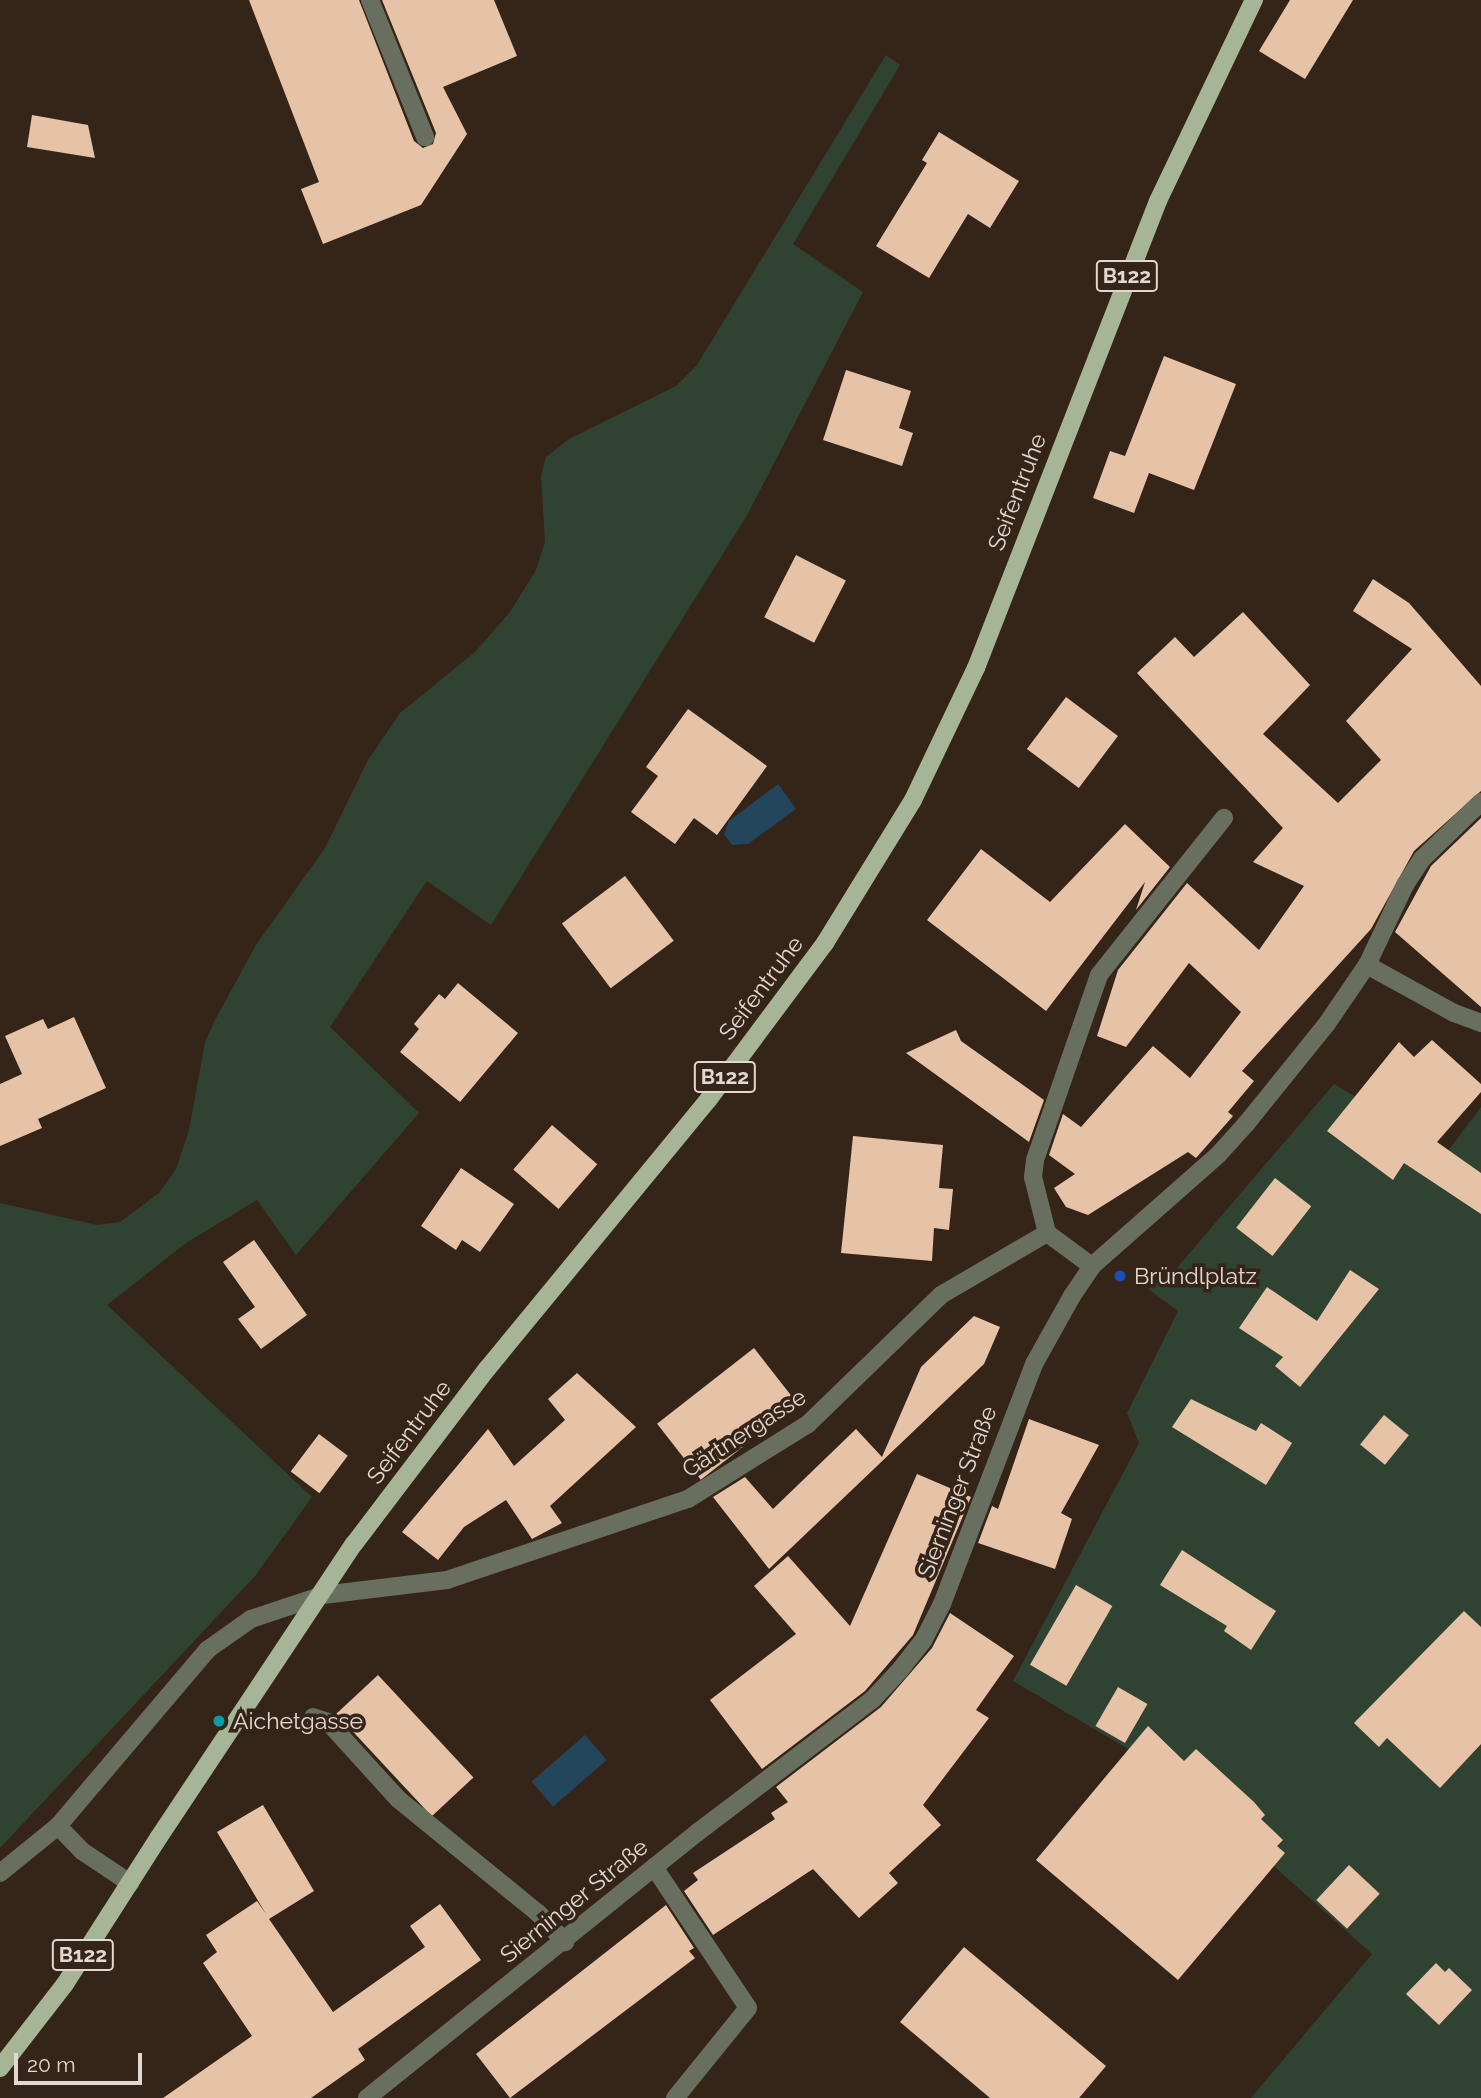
<!DOCTYPE html>
<html>
<head>
<meta charset="utf-8">
<style>
  body { margin:0 }
  #map { position:relative; width:1481px; height:2098px; overflow:hidden; background:#352518; font-family:Raleway,sans-serif }
  div>[style] { position:absolute }
  .green>* { inset:0; background:#304232 }
  .water>* { inset:0; background:#24465c; transform-origin:0 0 }
  .building>* { inset:0; background:#e6c2a7; transform-origin:0 0 }
  .minor>* { height:18px; margin:-9px; padding:0 9px; transform-origin:9px; border-radius:9px; background:#686f5f }
  .major>* { height:18px; margin:-9px; padding:0 9px; transform-origin:9px; border-radius:9px; background:#a6b595 }
  .major-bridge>* { height:18px; margin:-9px; padding:0 9px; transform-origin:9px; border-radius:9px; background:#a6b595 }
  .dots>* { width:19px; height:19px; translate:-50% -50%; box-sizing:border-box; border:4px solid #352518; border-radius:50% }
  span { translate:-50% -50%; white-space:nowrap; text-align:center; line-height:1.15; -webkit-text-stroke:7px #352518; paint-order:stroke }
  .shield-label span { padding:2px 5px; background:#352518; border:2px solid; border-radius:5px; -webkit-text-stroke-width:0 }
  .shield-label { font-size:21px; color:#e3d8d0; font-weight:700 }
  .street-label { font-size:23px; color:#e3d8d0 }
  .poi-label { font-size:23px; color:#e3d8d0 }
  .left { translate:0 -50%; text-align:left }
  .scale { position:absolute; left:14px; top:2053px; width:128px; height:32px; box-sizing:border-box; border:4px solid #e3d8d0; border-top:0; padding-left:9px; font-size:21px; line-height:24px; white-space:nowrap; color:#e3d8d0; -webkit-text-stroke:5px #352518; paint-order:stroke }
</style>
</head>
<body>
<div id="map">
  <div class="green">
    <div style="clip-path:polygon(886px 55px,900px 65px,793px 244px,863px 292px,746px 517px,491px 925px,427px 881px,330px 1027px,419px 1113px,296px 1255px,257px 1200px,186px 1243px,107px 1305px,312px 1497px,255px 1576px,0 1848px,0 1203px,97px 1225px,120px 1222px,159px 1193px,176px 1169px,189px 1130px,205px 1042px,214px 1022px,256px 945px,325px 848px,368px 760px,400px 713px,475px 652px,510px 612px,536px 570px,545px 542px,541px 476px,546px 457px,569px 439px,676px 386px,697px 365px)"></div>
    <div style="clip-path:polygon(1334px 1084px,1448px 1151px,1481px 1107px,1481px 2098px,1251px 2098px,1372px 1954px,1211px 1810px,1128px 1749px,1013px 1681px,1139px 1443px,1127px 1413px,1178px 1311px,1148px 1289px,1176px 1269px)"></div>
  </div>
  <div class="water">
    <div style="clip-path:polygon(778px 784px,796px 809px,748px 844px,732px 845px,724px 834px,729px 821px)"></div>
    <div style="left:585px;top:1735px;width:33px;height:71px;rotate:49deg"></div>
  </div>
  <div class="building">
    <div style="clip-path:polygon(249px 0,359px 0,414px 141px,423px 148px,433px 144px,436px 133px,382px 0,494px 0,517px 56px,443px 87px,467px 134px,421px 205px,323px 244px,301px 189px,319px 182px)"></div>
    <div style="clip-path:polygon(1290px 0,1353px 0,1305px 79px,1259px 51px)"></div>
    <div style="clip-path:polygon(32px 115px,88px 125px,95px 158px,27px 147px)"></div>
    <div style="clip-path:polygon(939px 132px,1019px 181px,990px 228px,968px 214px,929px 278px,876px 246px,927px 163px,922px 160px)"></div>
    <div style="clip-path:polygon(1164px 356px,1236px 384px,1194px 490px,1149px 473px,1134px 513px,1093px 498px,1110px 451px,1125px 456px)"></div>
    <div style="clip-path:polygon(846px 370px,911px 391px,899px 428px,913px 433px,902px 466px,823px 440px)"></div>
    <div style="left:796px;top:555px;width:56px;height:70px;rotate:27deg"></div>
    <div style="clip-path:polygon(1373px 579px,1409px 603px,1481px 686px,1481px 791px,1414px 851px,1371px 929px,1242px 1071px,1254px 1081px,1228px 1112px,1233px 1116px,1196px 1158px,1188px 1152px,1088px 1215px,1066px 1207px,1054px 1188px,1075px 1174px,1049px 1155px,1063px 1114px,1081px 1127px,1153px 1046px,1190px 1078px,1241px 1012px,1189px 963px,1126px 1047px,1097px 1036px,1118px 970px,1187px 883px,1259px 950px,1304px 886px,1253px 862px,1283px 828px,1137px 673px,1175px 637px,1194px 657px,1243px 612px,1310px 685px,1263px 734px,1338px 803px,1381px 760px,1346px 721px,1412px 649px,1353px 611px)"></div>
    <div style="left:1066px;top:697px;width:65px;height:65px;rotate:37deg"></div>
    <div style="clip-path:polygon(688px 709px,767px 766px,717px 835px,694px 818px,675px 844px,631px 812px,658px 776px,646px 767px)"></div>
    <div style="clip-path:polygon(1481px 818px,1481px 1007px,1395px 932px,1431px 866px)"></div>
    <div style="clip-path:polygon(1125px 824px,1170px 867px,1136px 910px,1145px 882px,1046px 1011px,927px 920px,981px 849px,1050px 902px)"></div>
    <div style="left:625px;top:876px;width:81px;height:79px;rotate:53deg"></div>
    <div style="clip-path:polygon(458px 983px,518px 1033px,460px 1102px,400px 1052px,419px 1029px,414px 1024px,439px 994px,445px 999px)"></div>
    <div style="clip-path:polygon(74px 1017px,106px 1088px,38px 1119px,42px 1128px,0 1146px,0 1084px,22px 1074px,5px 1036px,43px 1019px,48px 1029px)"></div>
    <div style="clip-path:polygon(956px 1030px,961px 1041px,1044px 1100px,1029px 1142px,906px 1053px)"></div>
    <div style="clip-path:polygon(1432px 1040px,1481px 1084px,1481px 1092px,1437px 1142px,1481px 1173px,1481px 1214px,1404px 1163px,1393px 1180px,1327px 1131px,1399px 1042px,1414px 1057px)"></div>
    <div style="left:552px;top:1125px;width:60px;height:59px;rotate:41deg"></div>
    <div style="clip-path:polygon(853px 1136px,943px 1145px,939px 1188px,953px 1189px,949px 1230px,934px 1228px,932px 1261px,841px 1253px)"></div>
    <div style="clip-path:polygon(461px 1168px,514px 1204px,480px 1252px,462px 1240px,456px 1250px,421px 1226px)"></div>
    <div style="left:1275px;top:1178px;width:46px;height:63px;rotate:38deg"></div>
    <div style="clip-path:polygon(254px 1240px,307px 1315px,261px 1349px,238px 1319px,255px 1307px,223px 1262px)"></div>
    <div style="clip-path:polygon(1350px 1270px,1379px 1289px,1300px 1387px,1275px 1366px,1283px 1357px,1239px 1328px,1267px 1287px,1317px 1321px)"></div>
    <div style="clip-path:polygon(974px 1316px,1000px 1327px,984px 1364px,769px 1569px,713px 1497px,745px 1477px,773px 1509px,856px 1429px,882px 1457px,921px 1367px)"></div>
    <div style="left:754px;top:1348px;width:71px;height:123px;rotate:52deg"></div>
    <div style="clip-path:polygon(577px 1373px,636px 1427px,550px 1506px,562px 1523px,532px 1539px,506px 1500px,464px 1527px,438px 1560px,402px 1532px,488px 1429px,514px 1466px,565px 1420px,548px 1399px)"></div>
    <div style="clip-path:polygon(1191px 1399px,1256px 1431px,1261px 1423px,1292px 1443px,1266px 1485px,1172px 1427px)"></div>
    <div style="left:1384px;top:1415px;width:32px;height:38px;rotate:39deg"></div>
    <div style="clip-path:polygon(1029px 1419px,1099px 1445px,1061px 1513px,1072px 1519px,1055px 1569px,978px 1543px,992px 1506px,998px 1509px)"></div>
    <div style="left:319px;top:1434px;width:36px;height:47px;rotate:37deg"></div>
    <div style="clip-path:polygon(917px 1474px,971px 1497px,913px 1635px,865px 1691px,762px 1769px,710px 1700px,796px 1634px,754px 1586px,788px 1556px,850px 1626px)"></div>
    <div style="clip-path:polygon(1182px 1550px,1276px 1611px,1251px 1650px,1224px 1631px,1227px 1626px,1160px 1585px)"></div>
    <div style="left:1076px;top:1585px;width:42px;height:92px;rotate:30deg"></div>
    <div style="clip-path:polygon(1464px 1611px,1481px 1627px,1481px 1744px,1440px 1788px,1387px 1738px,1379px 1747px,1354px 1723px)"></div>
    <div style="clip-path:polygon(950px 1613px,1014px 1656px,976px 1710px,989px 1718px,923px 1805px,941px 1825px,889px 1873px,898px 1883px,859px 1918px,813px 1869px,713px 1935px,684px 1891px,698px 1880px,693px 1873px,775px 1819px,771px 1813px,788px 1802px,776px 1787px,881px 1707px,932px 1648px)"></div>
    <div style="left:378px;top:1675px;width:140px;height:57px;rotate:47deg"></div>
    <div style="left:1118px;top:1687px;width:34px;height:45px;rotate:30deg"></div>
    <div style="clip-path:polygon(1148px 1726px,1184px 1761px,1196px 1749px,1254px 1802px,1265px 1815px,1261px 1819px,1283px 1840px,1277px 1846px,1285px 1853px,1178px 1980px,1036px 1860px)"></div>
    <div style="clip-path:polygon(263px 1805px,314px 1891px,269px 1919px,333px 2012px,425px 1947px,410px 1926px,440px 1904px,481px 1960px,358px 2049px,365px 2060px,311px 2098px,163px 2098px,252px 2036px,203px 1963px,217px 1952px,206px 1935px,257px 1901px,266px 1914px,217px 1832px)"></div>
    <div style="left:1349px;top:1865px;width:42px;height:48px;rotate:43deg"></div>
    <div style="clip-path:polygon(666px 1905px,694px 1948px,689px 1951px,695px 1958px,510px 2098px,476px 2054px)"></div>
    <div style="clip-path:polygon(964px 1947px,1106px 2066px,1079px 2098px,990px 2098px,900px 2022px)"></div>
    <div style="clip-path:polygon(1436px 1963px,1445px 1972px,1449px 1968px,1472px 1990px,1439px 2025px,1406px 1994px)"></div>
  </div>
  <div class="minor">
    <div style="left:370px;top:0;width:148px;rotate:68.1deg"></div>
    <div style="left:1367px;top:965px;width:99px;rotate:28.9deg"></div>
    <div style="left:1454px;top:1013px;width:29px;rotate:20deg"></div>
    <div style="left:1047px;top:1233px;width:58px;rotate:-104deg"></div>
    <div style="left:1033px;top:1177px;width:17px;rotate:-83deg"></div>
    <div style="left:1035px;top:1160px;width:196px;rotate:-70.9deg"></div>
    <div style="left:1099px;top:975px;width:201px;rotate:-51.5deg"></div>
    <div style="left:313px;top:1717px;width:16px;rotate:18deg"></div>
    <div style="left:328px;top:1722px;width:104px;rotate:47.7deg"></div>
    <div style="left:398px;top:1799px;width:181px;rotate:39.2deg"></div>
    <div style="left:538px;top:1913px;width:40px;rotate:47deg"></div>
    <div style="left:58px;top:1826px;width:35px;rotate:46deg"></div>
    <div style="left:82px;top:1851px;width:58px;rotate:33.7deg"></div>
    <div style="left:654px;top:1867px;width:169px;rotate:56.3deg"></div>
    <div style="left:748px;top:2008px;width:116px;rotate:129deg"></div>
    <div style="left:0;top:1873px;width:75px;rotate:-39deg"></div>
    <div style="left:58px;top:1826px;width:231px;rotate:-49.7deg"></div>
    <div style="left:207px;top:1650px;width:54px;rotate:-35.2deg"></div>
    <div style="left:251px;top:1619px;width:76px;rotate:-18.4deg"></div>
    <div style="left:323px;top:1595px;width:125px;rotate:-6.9deg"></div>
    <div style="left:447px;top:1580px;width:254px;rotate:-18.6deg"></div>
    <div style="left:688px;top:1499px;width:142px;rotate:-32deg"></div>
    <div style="left:808px;top:1424px;width:185px;rotate:-44.1deg"></div>
    <div style="left:941px;top:1295px;width:123px;rotate:-30.3deg"></div>
    <div style="left:1047px;top:1233px;width:56px;rotate:36.3deg"></div>
    <div style="left:367px;top:2098px;width:425px;rotate:-38.8deg"></div>
    <div style="left:698px;top:1832px;width:220px;rotate:-37.2deg"></div>
    <div style="left:873px;top:1699px;width:40px;rotate:-47deg"></div>
    <div style="left:900px;top:1670px;width:37px;rotate:-52deg"></div>
    <div style="left:923px;top:1641px;width:42px;rotate:-62.8deg"></div>
    <div style="left:942px;top:1604px;width:257px;rotate:-69deg"></div>
    <div style="left:1034px;top:1364px;width:78px;rotate:-60.8deg"></div>
    <div style="left:1072px;top:1296px;width:36px;rotate:-56deg"></div>
    <div style="left:1092px;top:1266px;width:168px;rotate:-41.4deg"></div>
    <div style="left:1218px;top:1155px;width:42px;rotate:-47.9deg"></div>
    <div style="left:1246px;top:1124px;width:127px;rotate:-51.1deg"></div>
    <div style="left:1326px;top:1025px;width:73px;rotate:-55.7deg"></div>
    <div style="left:1367px;top:965px;width:89px;rotate:-64.6deg"></div>
    <div style="left:1405px;top:885px;width:31px;rotate:-57deg"></div>
    <div style="left:1422px;top:859px;width:82px;rotate:-44deg"></div>
  </div>
  <div class="major">
    <div style="left:354px;top:1544px;width:220px;rotate:-52.8deg"></div>
    <div style="left:487px;top:1369px;width:348px;rotate:-50.6deg"></div>
    <div style="left:708px;top:1100px;width:196px;rotate:-53.3deg"></div>
    <div style="left:825px;top:943px;width:168px;rotate:-58.4deg"></div>
    <div style="left:913px;top:800px;width:146px;rotate:-64.5deg"></div>
    <div style="left:976px;top:668px;width:501px;rotate:-68.71deg"></div>
    <div style="left:1158px;top:201px;width:223px;rotate:-64.5deg"></div>
    <div style="left:0;top:2068px;width:106px;rotate:-52.3deg"></div>
    <div style="left:65px;top:1984px;width:174px;rotate:-57.4deg"></div>
  </div>
  <div class="major-bridge">
    <div style="left:159px;top:1837px;width:352px;rotate:-56.4deg"></div>
  </div>
  <div class="dots">
    <div style="left:1120px;top:1276px;background:#1a4fb4"></div>
    <div style="left:219px;top:1721px;background:#0f9aa8"></div>
  </div>
  <div class="shield-label">
    <span style="left:1127px;top:276px">B122</span>
    <span style="left:725px;top:1077px">B122</span>
    <span style="left:83px;top:1955px">B122</span>
  </div>
  <div class="street-label">
    <span style="left:1017px;top:492px;rotate:-69deg">Seifentruhe</span>
    <span style="left:761px;top:988px;rotate:-53deg">Seifentruhe</span>
    <span style="left:409px;top:1432px;rotate:-53deg">Seifentruhe</span>
    <span style="left:744px;top:1433px;rotate:-33deg">Gärtnergasse</span>
    <span style="left:957px;top:1492px;rotate:-69deg">Sierninger Straße</span>
    <span style="left:574px;top:1901px;rotate:-39deg">Sierninger Straße</span>
  </div>
  <div class="poi-label">
    <span class="left" style="left:1134px;top:1276px">Bründlplatz</span>
    <span class="left" style="left:233px;top:1721px">Aichetgasse</span>
  </div>
  <div class="scale">20 m</div>
</div>
</body>
</html>
